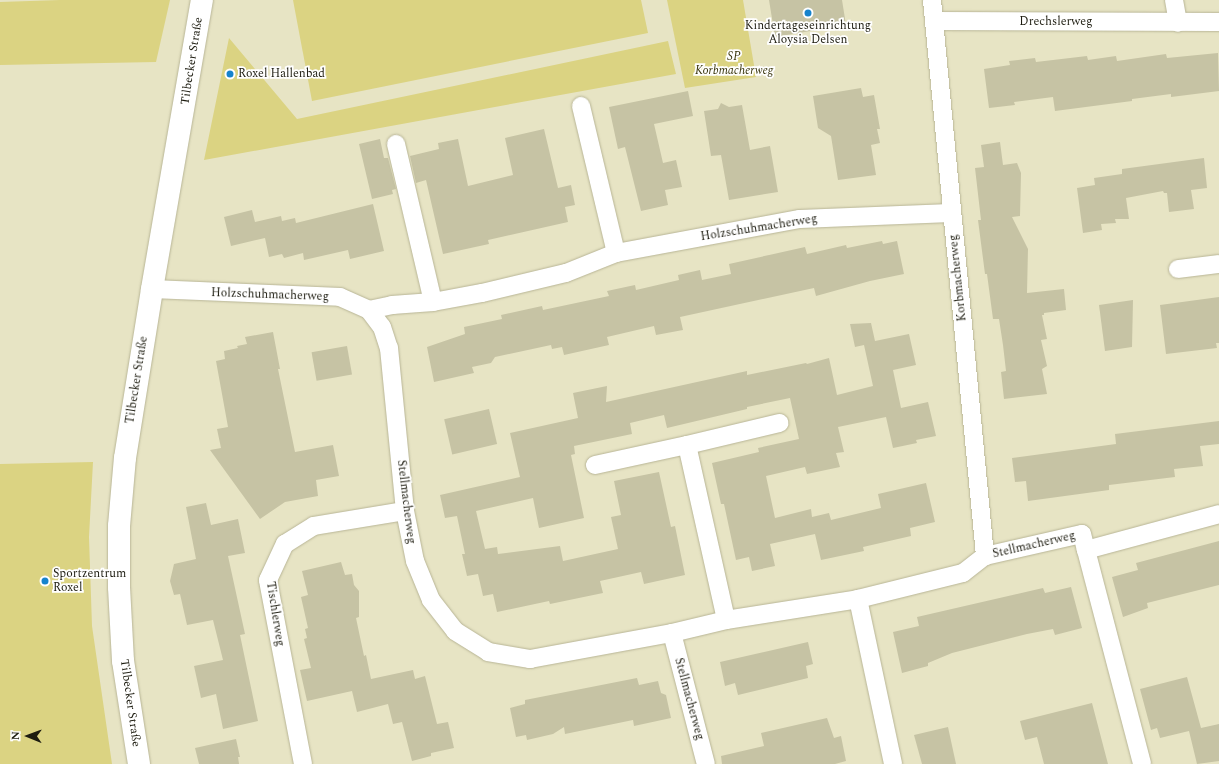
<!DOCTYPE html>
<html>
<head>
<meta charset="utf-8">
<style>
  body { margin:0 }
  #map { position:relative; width:1219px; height:764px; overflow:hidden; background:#e7e4c4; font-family:Spectral,serif }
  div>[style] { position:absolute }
  .green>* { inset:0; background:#dbd382 }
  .building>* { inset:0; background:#c6c3a4; transform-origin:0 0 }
  .roads { filter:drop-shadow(0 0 1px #b8b596) drop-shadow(0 0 1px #b8b596) }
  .street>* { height:18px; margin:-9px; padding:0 9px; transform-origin:9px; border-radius:9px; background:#fff }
  .secondary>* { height:22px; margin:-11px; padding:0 11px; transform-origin:11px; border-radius:11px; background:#fff }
  .dots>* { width:11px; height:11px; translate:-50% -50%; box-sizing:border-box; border:2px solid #fff; border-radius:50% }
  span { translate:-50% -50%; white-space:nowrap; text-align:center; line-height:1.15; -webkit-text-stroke:3.5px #fff; paint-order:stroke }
  .street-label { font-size:12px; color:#1d1c10 }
  .poi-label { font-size:12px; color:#1d1c10 }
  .left { translate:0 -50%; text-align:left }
  .park-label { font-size:12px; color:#37330a; font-style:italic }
  .north { position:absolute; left:8px; top:716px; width:40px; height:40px; -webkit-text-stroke:3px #fff; paint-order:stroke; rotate:271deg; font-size:11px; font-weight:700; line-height:16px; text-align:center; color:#1d1c10 }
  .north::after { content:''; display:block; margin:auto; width:14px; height:18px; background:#1d1c10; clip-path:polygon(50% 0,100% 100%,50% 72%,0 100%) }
</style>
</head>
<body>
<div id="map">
  <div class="green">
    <div style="clip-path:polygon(60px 0,170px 0,156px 62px,0 65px,0 2px)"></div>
    <div style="clip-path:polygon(293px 0,641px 0,648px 33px,312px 101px)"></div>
    <div style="clip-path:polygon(667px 0,743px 0,756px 77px,685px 88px)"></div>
    <div style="clip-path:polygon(229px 38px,297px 119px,668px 41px,676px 74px,204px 160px)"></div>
    <div style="clip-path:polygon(93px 462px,89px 537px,92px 626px,112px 764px,0 764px,0 464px)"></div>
  </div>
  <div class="building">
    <div style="clip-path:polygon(769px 0,842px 0,846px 25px,775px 37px)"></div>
    <div style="clip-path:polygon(1218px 53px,1219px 91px,1171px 97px,1171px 94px,1132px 99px,1132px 101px,1055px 111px,1053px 97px,1014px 102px,1015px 105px,989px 108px,984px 69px,1010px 65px,1009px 61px,1035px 58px,1036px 62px,1087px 56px,1088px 60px,1116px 56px,1117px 61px,1166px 54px,1167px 58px)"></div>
    <div style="clip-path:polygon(861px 88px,863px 97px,874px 95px,880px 129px,877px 129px,880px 143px,871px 145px,876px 175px,838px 180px,831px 136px,818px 128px,813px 96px)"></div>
    <div style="clip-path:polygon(688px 91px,693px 116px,654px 124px,663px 163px,676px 160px,682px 187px,665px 190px,668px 205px,641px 211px,625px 147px,618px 149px,609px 107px)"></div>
    <div style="clip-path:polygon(721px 103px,729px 107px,742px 105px,750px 150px,770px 146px,778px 192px,729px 200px,721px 155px,711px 156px,704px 111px,718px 109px)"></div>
    <div style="clip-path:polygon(544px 129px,558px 188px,571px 185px,575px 205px,565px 207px,568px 222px,488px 240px,489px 244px,443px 254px,426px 180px,416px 183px,410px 156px,439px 149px,438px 143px,458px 139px,468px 186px,513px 175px,505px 138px)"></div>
    <div style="clip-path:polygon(380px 139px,384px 158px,388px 158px,396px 189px,392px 190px,393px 194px,372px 199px,359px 144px)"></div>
    <div style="clip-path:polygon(1000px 142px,1003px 165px,1017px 163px,1021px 173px,1020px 216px,1012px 217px,1028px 249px,1027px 293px,1064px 289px,1066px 310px,1044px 313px,1044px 315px,1042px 315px,1047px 339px,1041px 340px,1047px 366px,1042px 369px,1047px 394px,1004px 399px,1001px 372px,1006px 371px,1003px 345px,999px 319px,993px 319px,987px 274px,985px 274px,978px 220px,981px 220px,975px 168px,984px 167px,981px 145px)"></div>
    <div style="clip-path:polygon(1204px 158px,1207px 188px,1191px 190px,1194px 209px,1169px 212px,1167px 193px,1164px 193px,1163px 191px,1126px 198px,1129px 219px,1115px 219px,1116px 223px,1101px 224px,1102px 230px,1083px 233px,1077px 188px,1095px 185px,1094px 178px,1122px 174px,1122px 169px)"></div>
    <div style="clip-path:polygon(373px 204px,384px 251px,350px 259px,348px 250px,304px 260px,303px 253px,284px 258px,282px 254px,269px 257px,265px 238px,231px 246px,224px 217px,252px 210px,255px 222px,281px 216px,282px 221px,295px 218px,296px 223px)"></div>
    <div style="clip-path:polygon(882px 241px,883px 244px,897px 241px,904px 274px,870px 281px,816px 296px,814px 288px,680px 317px,683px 330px,656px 335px,654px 326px,607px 337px,609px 345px,564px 355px,562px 347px,552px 349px,551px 345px,495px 357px,491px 363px,472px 367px,474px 373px,434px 382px,427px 347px,465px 334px,464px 327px,502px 319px,501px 315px,542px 306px,543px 310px,609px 296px,607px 291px,635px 285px,636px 290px,679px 280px,678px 275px,700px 270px,702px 280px,731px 274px,729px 264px,805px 247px,807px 254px,846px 245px,847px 248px)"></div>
    <div style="clip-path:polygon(1219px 297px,1219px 343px,1216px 343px,1217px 348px,1166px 354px,1160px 305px)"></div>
    <div style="clip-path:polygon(1133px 300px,1132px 347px,1105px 351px,1099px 305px)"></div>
    <div style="clip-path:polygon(871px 323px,875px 341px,909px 334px,916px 365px,893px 370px,901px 408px,928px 402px,936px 436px,916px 440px,917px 443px,893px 448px,886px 417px,838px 427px,844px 452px,836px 453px,840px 467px,807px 474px,805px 467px,766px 476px,775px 518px,811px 509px,812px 517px,829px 513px,831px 520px,881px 508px,878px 494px,926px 483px,935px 522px,910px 528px,911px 536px,863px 547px,864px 551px,821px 560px,815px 534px,770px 544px,775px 566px,752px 571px,749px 557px,736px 560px,724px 504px,721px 504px,712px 463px,759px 452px,758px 448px,799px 439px,790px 398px,747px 407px,747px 409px,667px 428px,664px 415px,630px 423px,632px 434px,574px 446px,575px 454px,571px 455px,584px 518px,539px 528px,533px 498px,476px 511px,485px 549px,497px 547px,498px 554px,560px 546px,563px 561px,618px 549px,611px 517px,621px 515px,614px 481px,659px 472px,671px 527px,675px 526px,685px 575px,644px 584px,641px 572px,600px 581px,603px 593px,550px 604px,549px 601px,497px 612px,493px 594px,483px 596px,478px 574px,467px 576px,462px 554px,465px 554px,457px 516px,445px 518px,440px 495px,520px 477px,510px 433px,578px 418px,573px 393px,607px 386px,606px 402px,747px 371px,747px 375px,806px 363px,807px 364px,829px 358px,837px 395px,873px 386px,864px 345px,855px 347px,850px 324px)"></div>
    <div style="clip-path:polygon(273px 332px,280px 369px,278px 369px,295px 452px,333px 445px,339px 476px,316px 480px,318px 496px,285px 502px,260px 519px,210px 450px,221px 448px,217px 429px,228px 427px,216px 361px,225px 359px,224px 351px,238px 348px,237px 346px,247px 344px,245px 337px)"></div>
    <div style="left:347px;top:346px;width:29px;height:36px;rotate:80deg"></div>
    <div style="left:489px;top:409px;width:36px;height:46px;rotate:77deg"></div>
    <div style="clip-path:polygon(1219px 421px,1219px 444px,1200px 446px,1203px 466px,1174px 469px,1175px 477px,1109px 485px,1109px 490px,1028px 501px,1026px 481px,1015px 482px,1012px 458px,1116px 444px,1115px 434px)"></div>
    <div style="clip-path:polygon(206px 503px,211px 525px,238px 519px,245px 553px,228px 556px,245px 634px,240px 635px,258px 721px,223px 729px,216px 694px,201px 698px,194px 666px,223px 660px,213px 620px,187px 625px,180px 594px,174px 595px,170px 581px,174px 564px,196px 559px,186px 507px)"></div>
    <div style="clip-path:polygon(1219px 541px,1219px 585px,1147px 603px,1148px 608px,1123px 617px,1112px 577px,1138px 570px,1136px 563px)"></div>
    <div style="clip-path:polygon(341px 562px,345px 575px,352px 574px,354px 585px,359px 591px,359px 617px,356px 618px,364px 656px,366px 655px,371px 679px,413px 670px,415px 679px,425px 676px,437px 724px,448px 722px,454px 748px,431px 753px,431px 756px,412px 761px,402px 722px,393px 724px,388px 704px,357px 712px,352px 691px,307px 701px,300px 670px,311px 668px,304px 639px,307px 638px,305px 629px,308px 628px,301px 597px,308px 595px,302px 571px)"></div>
    <div style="clip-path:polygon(1071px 587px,1082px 628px,1055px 635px,1053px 629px,1027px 634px,952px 653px,928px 663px,928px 666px,902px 673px,893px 632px,919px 626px,917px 617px,1043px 588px,1045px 593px)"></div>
    <div style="clip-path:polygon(808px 642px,813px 664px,806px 666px,808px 678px,738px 695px,735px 683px,725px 686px,720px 662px)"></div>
    <div style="clip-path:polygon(1187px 677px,1201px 728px,1219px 724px,1219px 761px,1197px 764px,1189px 731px,1160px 738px,1157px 728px,1151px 730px,1140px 689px)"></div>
    <div style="clip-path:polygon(637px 678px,639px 685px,658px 681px,661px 693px,666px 695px,671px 718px,634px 726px,633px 720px,565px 734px,564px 727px,553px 734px,527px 740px,526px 735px,516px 737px,510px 708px,525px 704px,525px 700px)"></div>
    <div style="clip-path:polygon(1092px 703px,1108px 764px,1044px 764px,1037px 737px,1025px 740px,1020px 721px)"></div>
    <div style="clip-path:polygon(827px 718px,834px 738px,841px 736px,846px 761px,835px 764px,722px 764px,721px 756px,764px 746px,761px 733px)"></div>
    <div style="clip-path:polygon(948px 727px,956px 764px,922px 764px,914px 735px)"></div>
    <div style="clip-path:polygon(236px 739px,240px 757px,238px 757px,239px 764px,199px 764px,195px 748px)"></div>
  </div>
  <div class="roads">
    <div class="street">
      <div style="left:932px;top:0;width:559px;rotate:84.55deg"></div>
      <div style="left:1174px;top:0;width:23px;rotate:80deg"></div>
      <div style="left:934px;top:21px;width:285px;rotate:0.2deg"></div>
      <div style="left:581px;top:106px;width:151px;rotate:76.6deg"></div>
      <div style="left:396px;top:144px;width:162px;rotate:76.8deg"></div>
      <div style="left:1178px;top:269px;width:41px;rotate:-7deg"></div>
      <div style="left:152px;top:289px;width:188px;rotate:2.4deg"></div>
      <div style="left:340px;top:297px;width:32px;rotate:24deg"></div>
      <div style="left:369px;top:310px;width:24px;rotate:-12deg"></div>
      <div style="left:392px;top:305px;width:41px;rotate:-4.2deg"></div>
      <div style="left:433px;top:302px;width:50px;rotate:-10.4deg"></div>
      <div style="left:482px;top:293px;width:86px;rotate:-13.4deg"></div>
      <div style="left:566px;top:273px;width:54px;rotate:-21.8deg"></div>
      <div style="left:616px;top:253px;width:187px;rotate:-10.5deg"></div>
      <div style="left:800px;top:219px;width:151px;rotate:-2.3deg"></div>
      <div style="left:369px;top:310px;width:21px;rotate:53deg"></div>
      <div style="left:382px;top:327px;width:22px;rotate:72deg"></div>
      <div style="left:389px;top:348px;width:164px;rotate:84.4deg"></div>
      <div style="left:405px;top:511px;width:51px;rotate:78.7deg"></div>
      <div style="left:415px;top:561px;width:42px;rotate:67.7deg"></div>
      <div style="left:431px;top:600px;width:39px;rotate:52deg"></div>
      <div style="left:455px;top:631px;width:39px;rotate:32deg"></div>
      <div style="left:488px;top:652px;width:43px;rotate:9.5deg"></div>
      <div style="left:530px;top:659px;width:144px;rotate:-10.4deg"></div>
      <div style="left:672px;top:633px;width:56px;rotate:-13.5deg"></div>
      <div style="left:726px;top:620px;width:134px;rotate:-9deg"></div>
      <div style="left:858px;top:599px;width:108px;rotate:-13.9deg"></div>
      <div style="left:963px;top:573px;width:28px;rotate:-38deg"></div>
      <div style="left:985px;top:556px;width:99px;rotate:-12.8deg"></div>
      <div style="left:1082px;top:534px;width:16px;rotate:76deg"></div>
      <div style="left:1086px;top:550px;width:138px;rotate:-15.1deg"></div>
      <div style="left:687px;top:445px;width:95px;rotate:-13.4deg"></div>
      <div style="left:595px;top:465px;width:94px;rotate:-12.3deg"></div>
      <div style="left:687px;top:445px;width:179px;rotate:77.4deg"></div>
      <div style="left:1086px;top:550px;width:221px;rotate:75.3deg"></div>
      <div style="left:858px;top:599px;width:169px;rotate:78deg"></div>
      <div style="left:672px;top:633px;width:135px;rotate:75.5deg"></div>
      <div style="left:303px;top:764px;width:187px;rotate:-100.8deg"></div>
      <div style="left:268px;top:580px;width:40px;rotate:-65deg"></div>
      <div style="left:285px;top:544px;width:34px;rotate:-32deg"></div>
      <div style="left:314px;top:526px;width:92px;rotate:-9.4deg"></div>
    </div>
    <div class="secondary">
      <div style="left:139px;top:764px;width:104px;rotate:-98.8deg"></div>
      <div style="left:123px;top:661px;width:74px;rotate:-93.1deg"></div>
      <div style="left:119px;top:587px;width:61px;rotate:-90deg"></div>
      <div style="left:119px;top:526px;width:68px;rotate:-85deg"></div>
      <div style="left:125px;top:458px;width:171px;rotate:-80.9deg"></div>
      <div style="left:152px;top:289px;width:293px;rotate:-80.2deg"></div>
    </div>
  </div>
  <div class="dots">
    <div style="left:808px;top:13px;background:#1683cd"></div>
    <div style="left:230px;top:74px;background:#1683cd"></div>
    <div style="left:45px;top:581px;background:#1683cd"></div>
  </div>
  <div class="street-label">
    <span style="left:1056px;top:22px">Drechslerweg</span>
    <span style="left:192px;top:61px;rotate:-81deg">Tilbecker Straße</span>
    <span style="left:759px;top:228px;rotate:-9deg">Holzschuhmacherweg</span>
    <span style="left:958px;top:278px;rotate:-96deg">Korbmacherweg</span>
    <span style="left:270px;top:295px;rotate:2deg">Holzschuhmacherweg</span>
    <span style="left:137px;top:380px;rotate:-81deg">Tilbecker Straße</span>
    <span style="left:406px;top:502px;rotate:83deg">Stellmacherweg</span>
    <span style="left:1034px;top:545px;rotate:-13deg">Stellmacherweg</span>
    <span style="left:275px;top:614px;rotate:81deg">Tischlerweg</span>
    <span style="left:689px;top:699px;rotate:75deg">Stellmacherweg</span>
    <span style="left:130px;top:703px;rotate:82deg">Tilbecker Straße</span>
  </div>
  <div class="poi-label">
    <span style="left:808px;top:33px">Kindertageseinrichtung<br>Aloysia Delsen</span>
    <span class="left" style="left:238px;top:74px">Roxel Hallenbad</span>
    <span class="left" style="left:53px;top:581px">Sportzentrum<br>Roxel</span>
  </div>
  <div class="park-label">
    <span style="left:734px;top:64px">SP<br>Korbmacherweg</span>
  </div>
  <div class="north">N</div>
</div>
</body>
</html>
